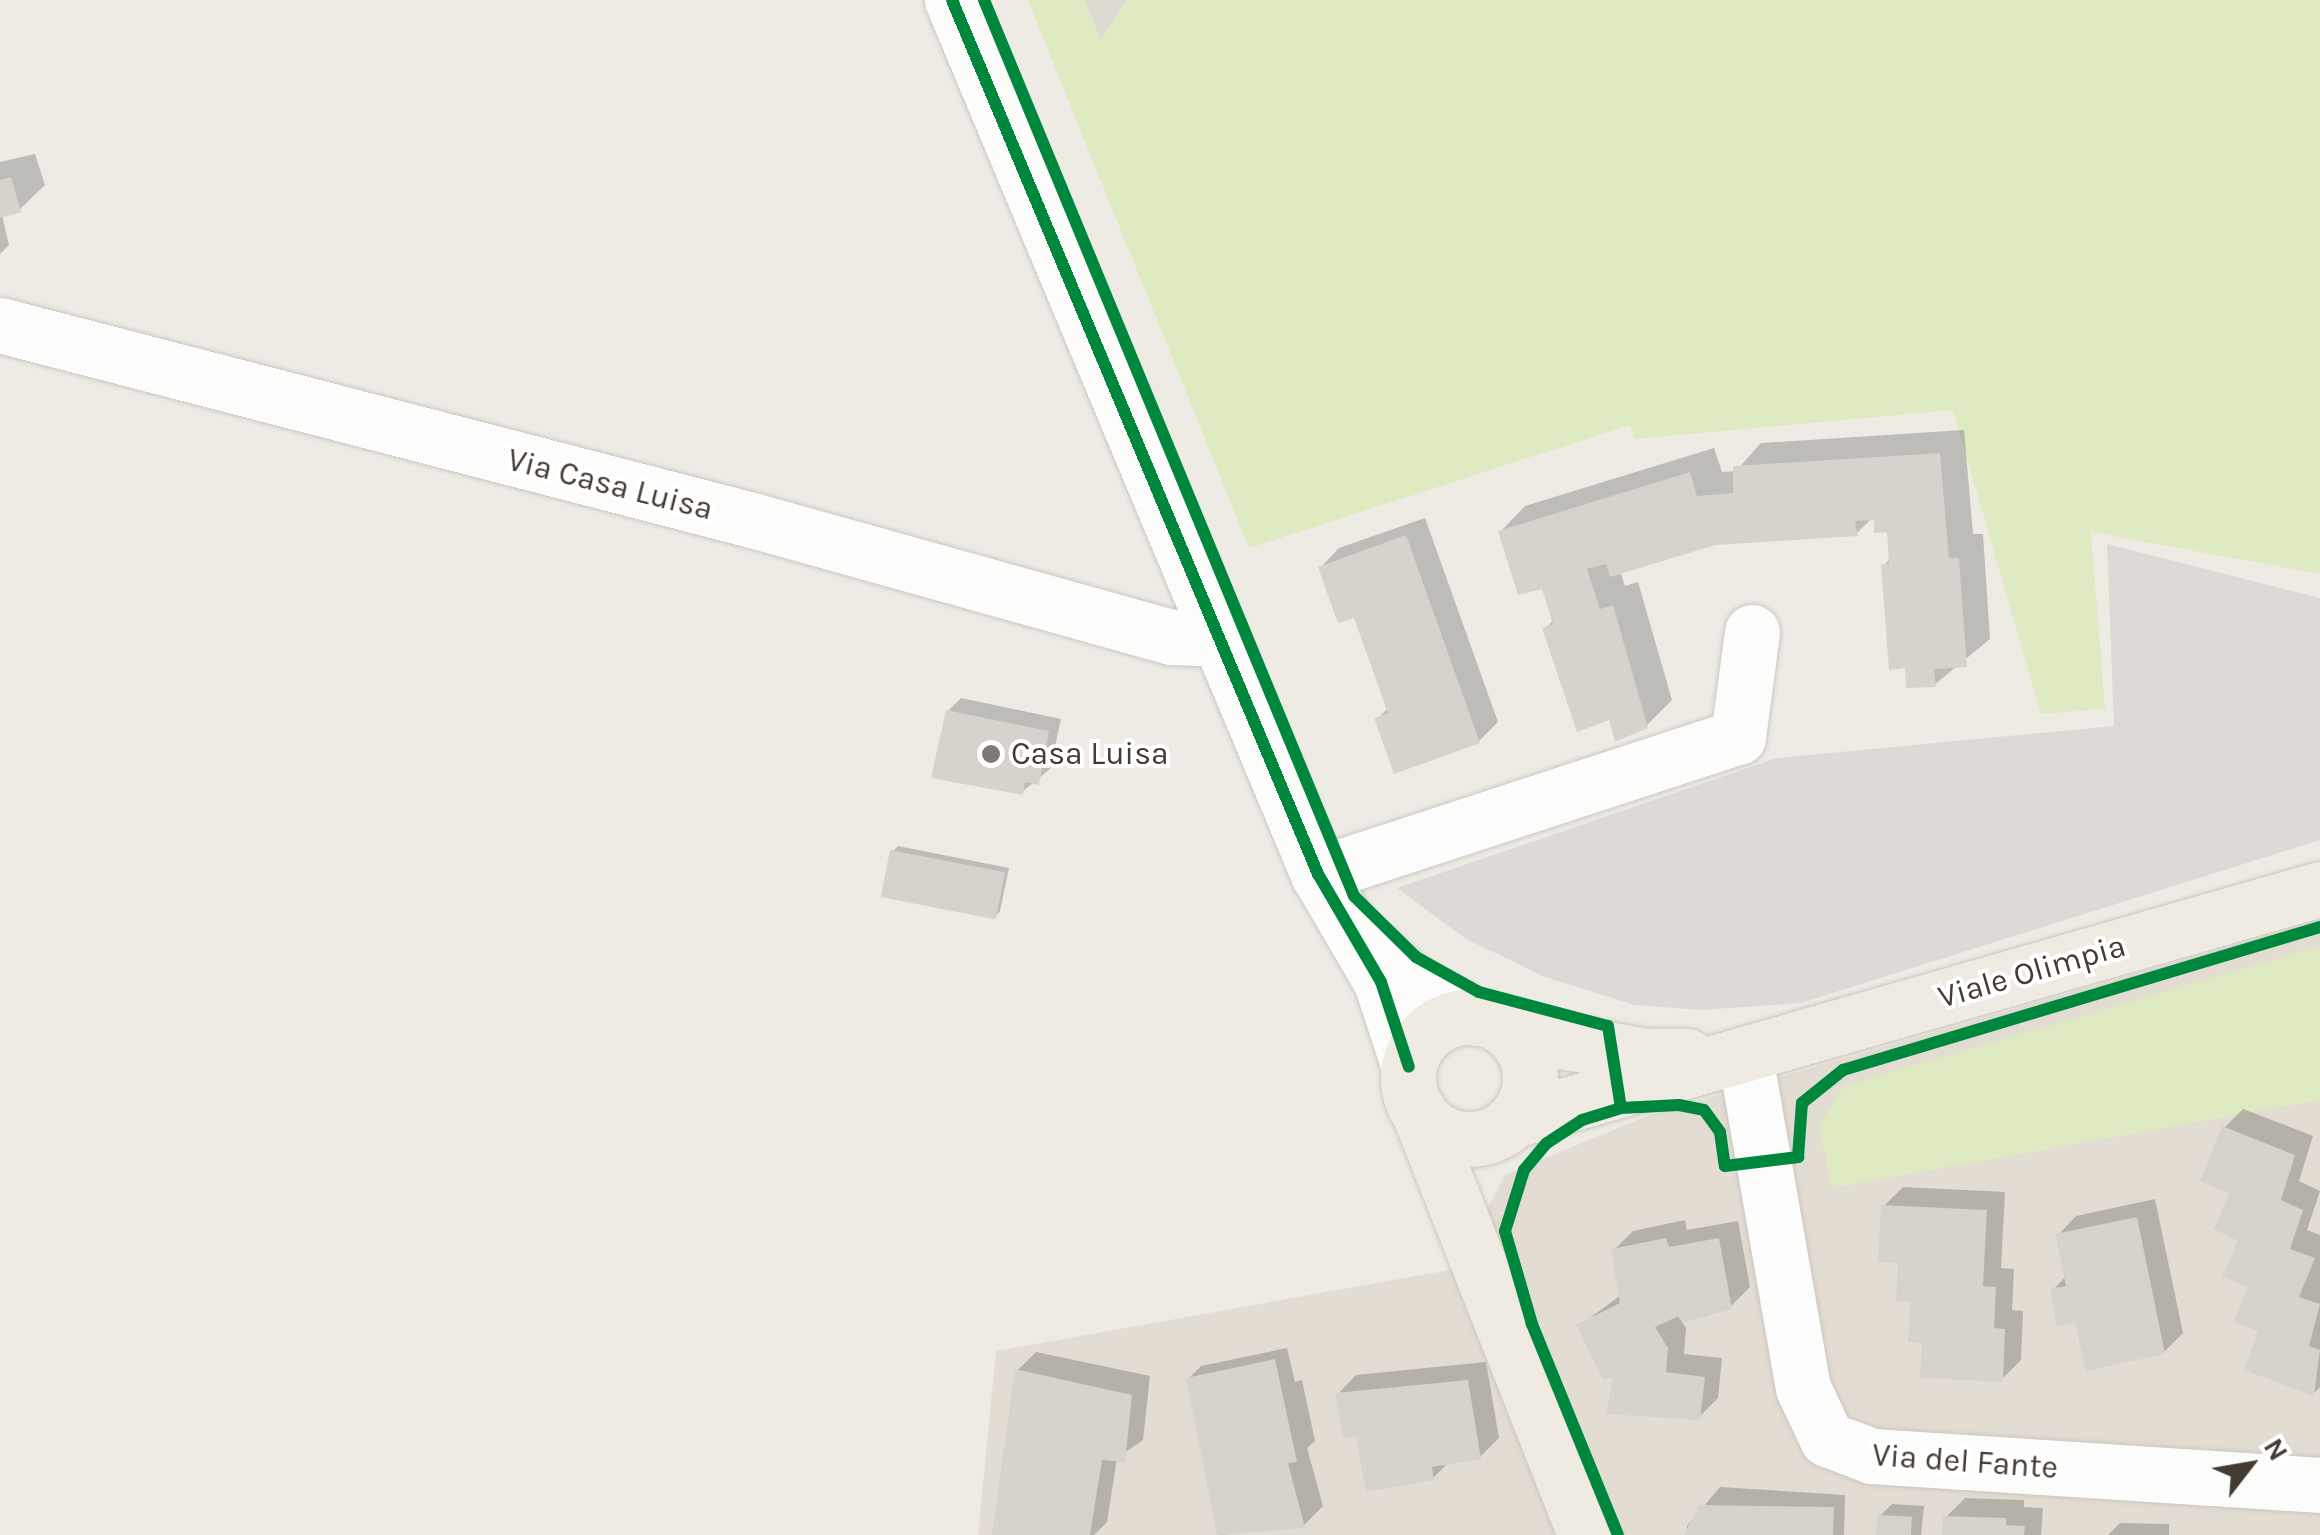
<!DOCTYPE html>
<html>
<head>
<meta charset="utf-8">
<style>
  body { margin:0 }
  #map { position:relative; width:2320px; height:1535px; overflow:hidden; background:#eeebe5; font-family:Karla,sans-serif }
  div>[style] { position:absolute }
  .residential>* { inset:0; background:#e3dcd2 }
  .green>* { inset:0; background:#deeac2 }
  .parking>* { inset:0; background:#dddad6 }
  .shadow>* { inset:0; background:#0003 }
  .building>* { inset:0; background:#d6d2cc; transform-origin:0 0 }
  .roads { filter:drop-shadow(0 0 2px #cbc7c1) drop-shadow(0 0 2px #cbc7c1) }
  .minor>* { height:55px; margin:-27.5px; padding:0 27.5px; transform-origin:27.5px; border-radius:27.5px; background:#fcfcfb }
  .major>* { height:55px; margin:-27.5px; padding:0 27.5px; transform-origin:27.5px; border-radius:27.5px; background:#f0ebe2 }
  .major>.ring { margin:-27.5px; padding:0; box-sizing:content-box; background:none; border:55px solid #f0ebe2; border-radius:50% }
  .cycleway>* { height:12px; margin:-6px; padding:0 6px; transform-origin:6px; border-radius:6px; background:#00873e }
  .dots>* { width:28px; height:28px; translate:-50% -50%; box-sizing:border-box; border:5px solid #fff; border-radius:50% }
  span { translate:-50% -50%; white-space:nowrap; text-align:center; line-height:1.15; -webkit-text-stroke:8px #fff; paint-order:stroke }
  .street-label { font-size:32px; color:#443b32 }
  .poi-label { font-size:32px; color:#443b32 }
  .left { translate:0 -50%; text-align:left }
  .north { position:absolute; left:2200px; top:1415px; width:100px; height:100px; -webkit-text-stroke:8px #fff; paint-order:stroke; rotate:59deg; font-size:28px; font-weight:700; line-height:40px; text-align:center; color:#443b32 }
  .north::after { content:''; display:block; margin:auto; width:35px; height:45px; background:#443b32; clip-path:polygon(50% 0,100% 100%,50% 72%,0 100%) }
</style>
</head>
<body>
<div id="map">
  <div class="residential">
    <div style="clip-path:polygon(2320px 920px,2320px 1535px,978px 1535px,996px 1351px,1455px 1269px,1505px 1175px,1647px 1116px)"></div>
  </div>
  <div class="green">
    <div style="clip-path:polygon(1028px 0,2320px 0,2320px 574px,2091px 532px,2105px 709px,2041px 714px,1953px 410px,1635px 439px,1630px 425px,1249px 548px)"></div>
    <div style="clip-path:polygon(2320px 946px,2320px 1100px,1832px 1188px,1819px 1126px,1844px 1086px)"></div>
  </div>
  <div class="parking">
    <div style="clip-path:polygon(1085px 0,1126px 0,1101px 40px)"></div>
    <div style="clip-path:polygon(2107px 544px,2320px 598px,2320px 840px,1801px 1003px,1700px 1010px,1635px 1005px,1545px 977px,1466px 939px,1397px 888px,1777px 758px,2114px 726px)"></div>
  </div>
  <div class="shadow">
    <div style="clip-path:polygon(35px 154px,45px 185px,20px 209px,2px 215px,9px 245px,0 254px,0 162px)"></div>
    <div style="clip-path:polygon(1964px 430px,1973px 534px,1983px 534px,1990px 639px,1934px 685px,1907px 665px,1884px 565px,1891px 558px,1889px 529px,1876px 514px,1857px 533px,1715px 542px,1620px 571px,1625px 586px,1638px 582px,1672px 700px,1647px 725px,1611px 717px,1545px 629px,1554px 619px,1544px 586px,1501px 531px,1525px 506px,1714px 448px,1722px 472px,1736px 471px,1761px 443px)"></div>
    <div style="clip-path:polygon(1425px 518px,1498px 722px,1479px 741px,1377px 719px,1389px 707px,1356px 614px,1321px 567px,1339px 548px)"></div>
    <div style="clip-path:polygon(961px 698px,1061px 719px,1050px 769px,1022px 792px,948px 711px)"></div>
    <div style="clip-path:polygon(898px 846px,1009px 868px,1000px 911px,995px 917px,893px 851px)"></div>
    <div style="clip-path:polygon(2243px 1109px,2313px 1136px,2299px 1181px,2320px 1191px,2307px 1230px,2320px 1235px,2320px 1387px,2313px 1394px,2261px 1330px,2224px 1128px)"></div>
    <div style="clip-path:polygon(1903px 1187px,2005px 1192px,2001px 1268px,2014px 1269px,2012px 1310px,2023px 1311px,2021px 1360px,2002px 1379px,1924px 1341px,1884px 1206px)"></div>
    <div style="clip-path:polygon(2155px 1199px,2183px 1333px,2164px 1352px,2053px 1290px,2066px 1276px,2058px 1235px,2076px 1216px)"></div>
    <div style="clip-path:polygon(1685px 1220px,1687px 1230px,1738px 1221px,1750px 1287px,1731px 1306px,1677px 1314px,1686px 1328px,1684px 1354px,1722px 1358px,1718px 1398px,1699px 1417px,1616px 1373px,1579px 1326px,1621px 1295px,1614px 1250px,1633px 1231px)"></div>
    <div style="clip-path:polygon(1287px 1348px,1295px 1382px,1302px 1380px,1315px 1441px,1307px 1448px,1323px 1506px,1304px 1525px,1220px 1535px,1188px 1379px,1201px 1366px)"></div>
    <div style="clip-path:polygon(1036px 1352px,1150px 1376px,1143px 1440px,1117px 1458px,1107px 1522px,1094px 1535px,1022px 1535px,1017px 1371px)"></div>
    <div style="clip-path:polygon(1486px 1362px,1499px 1438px,1480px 1457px,1449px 1462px,1433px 1478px,1358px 1433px,1338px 1394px,1356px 1375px)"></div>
    <div style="clip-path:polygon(1720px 1487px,1845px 1495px,1844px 1535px,1687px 1535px,1687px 1526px)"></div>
    <div style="clip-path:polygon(1965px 1498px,2024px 1500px,2024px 1507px,2043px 1508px,2041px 1535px,1944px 1535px,1946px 1517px)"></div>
    <div style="clip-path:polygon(1892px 1504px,1924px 1506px,1921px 1535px,1879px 1535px,1880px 1516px)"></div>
    <div style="clip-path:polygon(2120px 1523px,2169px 1524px,2169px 1535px,2108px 1535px)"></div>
  </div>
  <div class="building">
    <div style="clip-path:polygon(11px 177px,21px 212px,0 218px,0 180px)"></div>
    <div style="clip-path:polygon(1940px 453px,1949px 558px,1959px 558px,1967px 667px,1934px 669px,1936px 687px,1906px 688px,1905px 668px,1889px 670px,1881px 564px,1889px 564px,1887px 532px,1874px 533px,1874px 520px,1855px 521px,1858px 536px,1715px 545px,1610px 577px,1606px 564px,1587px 569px,1600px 609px,1613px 605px,1648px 728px,1615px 742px,1609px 720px,1577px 732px,1542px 628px,1553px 624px,1542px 589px,1518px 595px,1498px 531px,1690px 472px,1697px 496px,1733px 493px,1733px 466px)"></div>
    <div style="clip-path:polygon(1406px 535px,1480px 743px,1394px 774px,1374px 718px,1388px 713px,1354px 618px,1338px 623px,1318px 567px)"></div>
    <div style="clip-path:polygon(946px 710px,1049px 731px,1039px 785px,1025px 782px,1023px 795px,931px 778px)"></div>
    <div style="left:890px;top:850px;width:117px;height:48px;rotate:11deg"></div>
    <div style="clip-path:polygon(2222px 1126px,2295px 1155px,2281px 1200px,2303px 1210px,2290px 1249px,2315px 1258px,2299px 1297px,2320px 1304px,2309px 1346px,2320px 1350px,2314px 1396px,2244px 1370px,2258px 1331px,2234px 1322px,2248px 1287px,2222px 1276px,2238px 1241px,2214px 1229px,2229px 1193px,2200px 1181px)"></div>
    <div style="clip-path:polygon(1881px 1205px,1987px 1210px,1983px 1286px,1996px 1287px,1994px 1328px,2005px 1329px,2003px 1382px,1920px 1378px,1922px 1343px,1908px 1342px,1910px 1302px,1896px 1301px,1898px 1263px,1878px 1262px)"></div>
    <div style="clip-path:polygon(2137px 1217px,2165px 1354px,2086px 1371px,2075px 1323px,2057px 1327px,2050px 1289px,2066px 1286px,2055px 1234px)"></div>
    <div style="clip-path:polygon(1666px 1238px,1669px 1247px,1719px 1238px,1732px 1309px,1682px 1323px,1681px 1315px,1655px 1327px,1668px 1348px,1666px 1372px,1705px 1377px,1700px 1420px,1606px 1414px,1613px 1377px,1603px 1380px,1576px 1325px,1620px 1303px,1611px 1249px)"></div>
    <div style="clip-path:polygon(1275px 1359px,1297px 1462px,1288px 1463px,1305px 1528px,1217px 1535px,1186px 1378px)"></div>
    <div style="clip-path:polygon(1015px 1369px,1132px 1395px,1125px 1462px,1102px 1460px,1090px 1535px,992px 1535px)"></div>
    <div style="clip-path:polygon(1468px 1380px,1481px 1459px,1432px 1467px,1434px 1480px,1366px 1492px,1356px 1436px,1343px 1438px,1335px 1393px)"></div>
    <div style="clip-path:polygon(1699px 1505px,1834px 1507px,1833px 1535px,1684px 1535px)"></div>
    <div style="left:1877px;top:1515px;width:35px;height:20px;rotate:3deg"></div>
    <div style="clip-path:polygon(1943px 1516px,2006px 1518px,2006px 1525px,2025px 1526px,2024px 1535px,1942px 1535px)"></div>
  </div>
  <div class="roads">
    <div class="minor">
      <div style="left:952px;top:0;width:948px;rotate:67.28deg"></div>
      <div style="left:1318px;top:874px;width:125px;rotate:59.7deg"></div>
      <div style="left:1381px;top:982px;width:89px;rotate:71.8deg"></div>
      <div style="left:0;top:325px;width:777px;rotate:14.54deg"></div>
      <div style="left:752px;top:520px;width:436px;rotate:15.6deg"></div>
      <div style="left:1172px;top:637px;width:49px;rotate:2.3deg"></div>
      <div style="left:1318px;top:874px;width:442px;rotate:-18.1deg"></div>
      <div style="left:1738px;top:737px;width:106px;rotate:-82.4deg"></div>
      <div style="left:1374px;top:950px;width:67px;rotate:41.3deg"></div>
      <div style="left:1424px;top:994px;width:58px;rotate:24.4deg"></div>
      <div style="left:1745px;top:1056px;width:337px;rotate:80.1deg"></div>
      <div style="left:1803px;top:1388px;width:56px;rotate:64.8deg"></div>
      <div style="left:1827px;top:1439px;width:48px;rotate:20.7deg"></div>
      <div style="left:1872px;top:1456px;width:449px;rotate:3.7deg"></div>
    </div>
    <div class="major">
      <div class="ring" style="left:1408px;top:1017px;width:67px;height:67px"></div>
      <div style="left:1509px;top:1032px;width:139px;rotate:9.9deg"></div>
      <div style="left:1646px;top:1056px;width:41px"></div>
      <div style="left:1418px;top:1110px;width:457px;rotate:68.5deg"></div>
      <div style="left:1514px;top:1120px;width:838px;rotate:-15.99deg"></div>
    </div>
  </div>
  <div class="cycleway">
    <div style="left:952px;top:0;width:948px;rotate:67.28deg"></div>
    <div style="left:1318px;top:874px;width:125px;rotate:59.7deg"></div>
    <div style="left:1381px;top:982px;width:89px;rotate:71.8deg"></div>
    <div style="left:984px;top:0;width:969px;rotate:67.56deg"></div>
    <div style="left:1354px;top:896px;width:87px;rotate:44.5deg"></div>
    <div style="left:1416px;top:957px;width:72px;rotate:29.1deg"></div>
    <div style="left:1479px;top:992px;width:133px;rotate:14.8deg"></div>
    <div style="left:1608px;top:1026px;width:83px;rotate:81deg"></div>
    <div style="left:1618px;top:1535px;width:228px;rotate:-112.2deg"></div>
    <div style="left:1532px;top:1324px;width:97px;rotate:-106.2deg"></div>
    <div style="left:1505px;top:1231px;width:64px;rotate:-72.7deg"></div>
    <div style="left:1524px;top:1170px;width:35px;rotate:-50deg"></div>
    <div style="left:1547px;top:1143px;width:42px;rotate:-33.3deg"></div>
    <div style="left:1582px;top:1120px;width:41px;rotate:-17.1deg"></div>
    <div style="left:1621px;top:1108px;width:58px;rotate:-3deg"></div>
    <div style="left:1679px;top:1105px;width:25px;rotate:11deg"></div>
    <div style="left:1704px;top:1110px;width:27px;rotate:54deg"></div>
    <div style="left:1720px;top:1132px;width:34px;rotate:82deg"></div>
    <div style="left:1725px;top:1166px;width:74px;rotate:-7deg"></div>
    <div style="left:1798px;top:1157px;width:54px;rotate:-85.8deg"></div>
    <div style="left:1802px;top:1103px;width:53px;rotate:-38.8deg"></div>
    <div style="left:1843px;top:1070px;width:498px;rotate:-16.7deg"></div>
  </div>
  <div class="dots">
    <div style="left:991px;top:754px;background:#807971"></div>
  </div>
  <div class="street-label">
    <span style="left:610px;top:485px;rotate:14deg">Via Casa Luisa</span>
    <span style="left:2032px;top:972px;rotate:-16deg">Viale Olimpia</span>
    <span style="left:1965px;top:1462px;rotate:4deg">Via del Fante</span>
  </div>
  <div class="poi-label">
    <span class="left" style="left:1011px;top:754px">Casa Luisa</span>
  </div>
  <div class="north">N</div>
</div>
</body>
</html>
